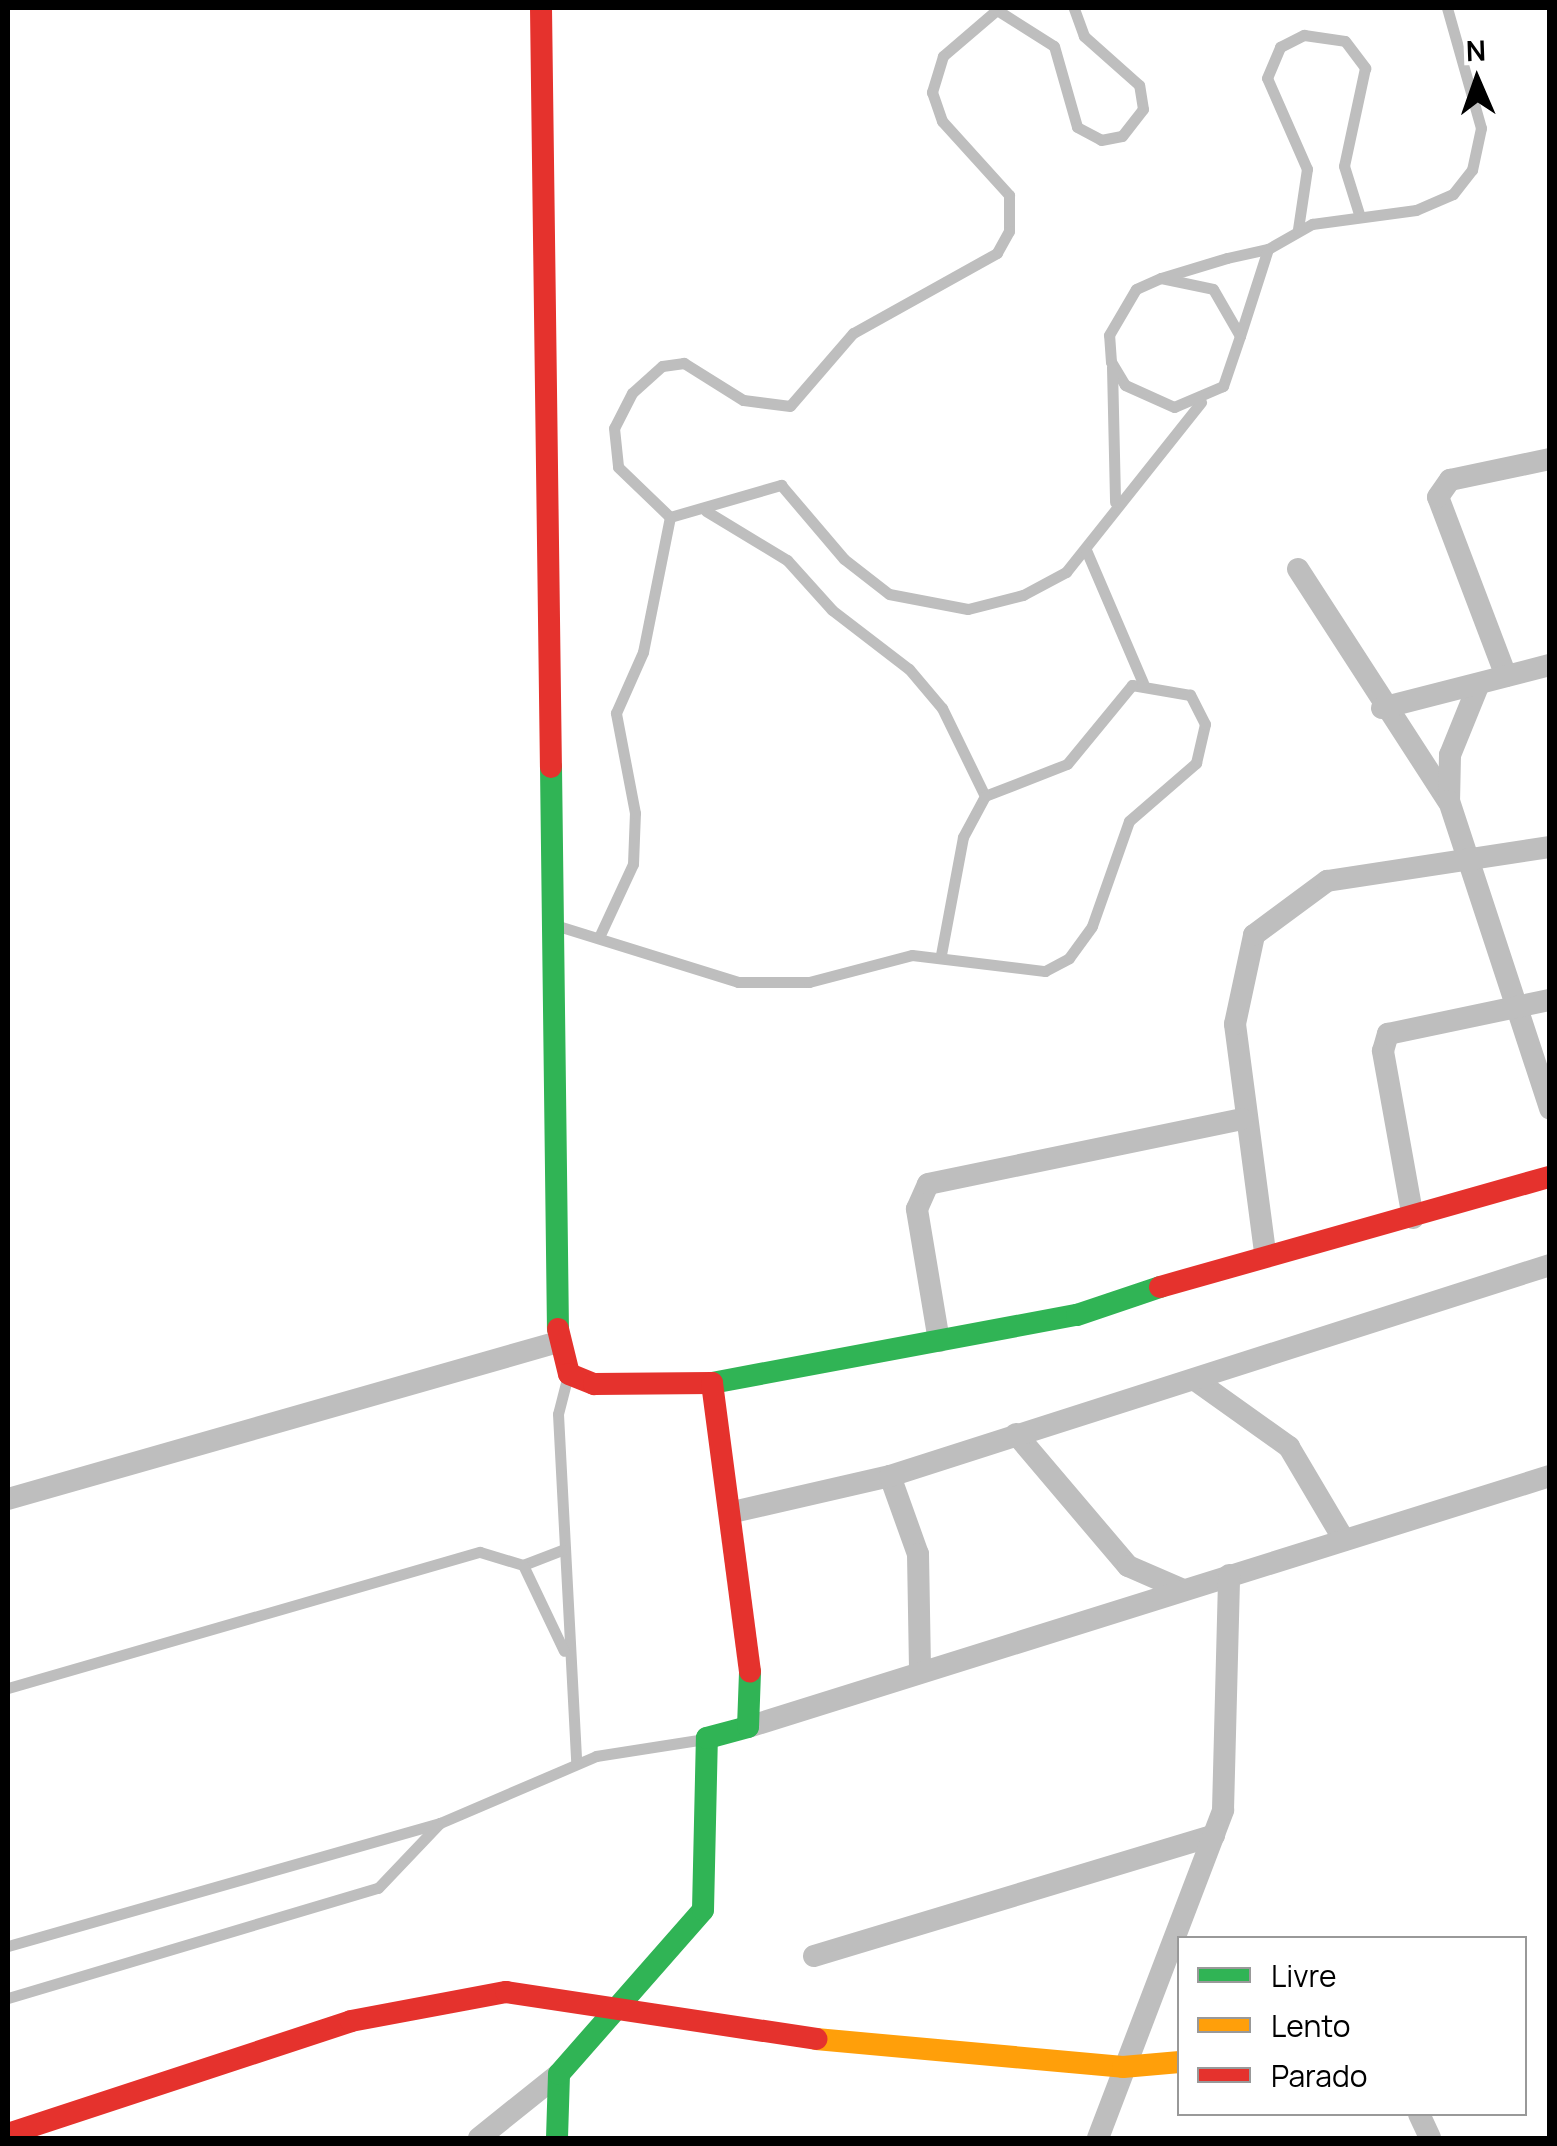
<!DOCTYPE html>
<html>
<head>
<meta charset="utf-8">
<style>
  body { margin:0 }
  #map { position:relative; width:1557px; height:2146px; overflow:hidden; background:#fff; font-family:Manrope,sans-serif }
  div>[style] { position:absolute }
  .lane>* { height:11px; margin:-5.5px; padding:0 5.5px; transform-origin:5.5px; border-radius:5.5px; background:#bebebe }
  .street>* { height:22px; margin:-11px; padding:0 11px; transform-origin:11px; border-radius:11px; background:#bebebe }
  .fast>* { height:22px; margin:-11px; padding:0 11px; transform-origin:11px; border-radius:11px; background:#30b455 }
  .slow>* { height:22px; margin:-11px; padding:0 11px; transform-origin:11px; border-radius:11px; background:#ff9f0a }
  .jam>* { height:22px; margin:-11px; padding:0 11px; transform-origin:11px; border-radius:11px; background:#e5322d }
  span { translate:-50% -50%; white-space:nowrap; text-align:center; line-height:1.15; -webkit-text-stroke:9px #fff; paint-order:stroke }
  .frame { position:absolute; inset:0; border:10px solid #000; pointer-events:none }
  .legend { position:absolute; left:1177px; top:1936px; width:350px; height:180px; box-sizing:border-box; background:#fff; border:2px solid #999; margin:0; padding:12px 18px; list-style:none; font-size:30px; color:#000 }
  .legend li { display:flex; align-items:center; gap:20px; height:50px }
  .legend b { width:50px; border:2px solid #999 }
  .north { position:absolute; left:1427px; top:30px; width:100px; height:100px; -webkit-text-stroke:8px #fff; paint-order:stroke; rotate:358deg; font-size:28px; font-weight:700; line-height:40px; text-align:center; color:#000 }
  .north::after { content:''; display:block; margin:auto; width:35px; height:45px; background:#000; clip-path:polygon(50% 0,100% 100%,50% 72%,0 100%) }
</style>
</head>
<body>
<div id="map">
  <div class="lane">
    <div style="left:999px;top:8px;width:74px;rotate:139.4deg"></div>
    <div style="left:943px;top:56px;width:38px;rotate:107deg"></div>
    <div style="left:932px;top:92px;width:31px;rotate:71deg"></div>
    <div style="left:942px;top:121px;width:100px;rotate:47.8deg"></div>
    <div style="left:1009px;top:195px;width:36px;rotate:90deg"></div>
    <div style="left:1009px;top:231px;width:25px;rotate:119deg"></div>
    <div style="left:997px;top:253px;width:165px;rotate:150.9deg"></div>
    <div style="left:853px;top:333px;width:96px;rotate:130.8deg"></div>
    <div style="left:790px;top:406px;width:47px;rotate:-172.7deg"></div>
    <div style="left:743px;top:400px;width:70px;rotate:-147.9deg"></div>
    <div style="left:684px;top:363px;width:22px;rotate:172deg"></div>
    <div style="left:662px;top:366px;width:40px;rotate:138deg"></div>
    <div style="left:632px;top:393px;width:39px;rotate:117deg"></div>
    <div style="left:614px;top:428px;width:39px;rotate:84deg"></div>
    <div style="left:618px;top:467px;width:72px;rotate:43.9deg"></div>
    <div style="left:670px;top:517px;width:116px;rotate:-16.1deg"></div>
    <div style="left:781px;top:485px;width:97px;rotate:49.6deg"></div>
    <div style="left:844px;top:559px;width:57px;rotate:37.9deg"></div>
    <div style="left:889px;top:594px;width:80px;rotate:10.8deg"></div>
    <div style="left:968px;top:609px;width:57px;rotate:-14.3deg"></div>
    <div style="left:1023px;top:595px;width:49px;rotate:-28.1deg"></div>
    <div style="left:1066px;top:572px;width:217px;rotate:-51.5deg"></div>
    <div style="left:997px;top:10px;width:67px;rotate:32.3deg"></div>
    <div style="left:1054px;top:46px;width:84px;rotate:74.1deg"></div>
    <div style="left:1077px;top:127px;width:27px;rotate:28deg"></div>
    <div style="left:1101px;top:140px;width:21px;rotate:-11deg"></div>
    <div style="left:1122px;top:136px;width:34px;rotate:-52deg"></div>
    <div style="left:1143px;top:109px;width:24px;rotate:-99deg"></div>
    <div style="left:1139px;top:85px;width:74px;rotate:-138.3deg"></div>
    <div style="left:1084px;top:36px;width:30px;rotate:-110deg"></div>
    <div style="left:1298px;top:229px;width:61px;rotate:-81.5deg"></div>
    <div style="left:1307px;top:169px;width:99px;rotate:-113.7deg"></div>
    <div style="left:1267px;top:78px;width:34px;rotate:-67deg"></div>
    <div style="left:1280px;top:47px;width:27px;rotate:-27deg"></div>
    <div style="left:1304px;top:35px;width:41px;rotate:8.3deg"></div>
    <div style="left:1345px;top:41px;width:34px;rotate:53deg"></div>
    <div style="left:1365px;top:68px;width:100px;rotate:102.1deg"></div>
    <div style="left:1344px;top:166px;width:53px;rotate:72.6deg"></div>
    <div style="left:1161px;top:278px;width:53px;rotate:11.9deg"></div>
    <div style="left:1213px;top:289px;width:54px;rotate:60.1deg"></div>
    <div style="left:1240px;top:336px;width:53px;rotate:108.8deg"></div>
    <div style="left:1223px;top:386px;width:53px;rotate:156.8deg"></div>
    <div style="left:1174px;top:407px;width:54px;rotate:-155.8deg"></div>
    <div style="left:1125px;top:385px;width:27px;rotate:-121deg"></div>
    <div style="left:1111px;top:362px;width:27px;rotate:-94deg"></div>
    <div style="left:1109px;top:335px;width:53px;rotate:-59.6deg"></div>
    <div style="left:1136px;top:289px;width:27px;rotate:-24deg"></div>
    <div style="left:1161px;top:278px;width:69px;rotate:-16.9deg"></div>
    <div style="left:1227px;top:258px;width:42px;rotate:-12.4deg"></div>
    <div style="left:1268px;top:249px;width:51px;rotate:-29.6deg"></div>
    <div style="left:1312px;top:224px;width:105px;rotate:-7.7deg"></div>
    <div style="left:1416px;top:210px;width:40px;rotate:-23.4deg"></div>
    <div style="left:1453px;top:194px;width:31px;rotate:-52deg"></div>
    <div style="left:1472px;top:170px;width:43px;rotate:-77.9deg"></div>
    <div style="left:1481px;top:128px;width:125px;rotate:-105.8deg"></div>
    <div style="left:1240px;top:336px;width:91px;rotate:-72.2deg"></div>
    <div style="left:1112px;top:367px;width:135px;rotate:88.7deg"></div>
    <div style="left:706px;top:511px;width:95px;rotate:31.2deg"></div>
    <div style="left:787px;top:560px;width:67px;rotate:48deg"></div>
    <div style="left:832px;top:610px;width:97px;rotate:37.5deg"></div>
    <div style="left:909px;top:669px;width:51px;rotate:49.8deg"></div>
    <div style="left:942px;top:708px;width:98px;rotate:64deg"></div>
    <div style="left:1086px;top:550px;width:145px;rotate:66.8deg"></div>
    <div style="left:555px;top:925px;width:192px;rotate:17.3deg"></div>
    <div style="left:738px;top:982px;width:71px"></div>
    <div style="left:809px;top:982px;width:106px;rotate:-14.7deg"></div>
    <div style="left:912px;top:955px;width:134px;rotate:6.9deg"></div>
    <div style="left:1045px;top:971px;width:27px;rotate:-28deg"></div>
    <div style="left:1069px;top:958px;width:39px;rotate:-54deg"></div>
    <div style="left:1092px;top:926px;width:111px;rotate:-70.6deg"></div>
    <div style="left:1129px;top:821px;width:89px;rotate:-40.9deg"></div>
    <div style="left:1196px;top:763px;width:40px;rotate:-77deg"></div>
    <div style="left:1205px;top:724px;width:33px;rotate:-117deg"></div>
    <div style="left:1190px;top:695px;width:59px;rotate:-170.2deg"></div>
    <div style="left:1132px;top:685px;width:102px;rotate:129.4deg"></div>
    <div style="left:1067px;top:764px;width:88px;rotate:158.7deg"></div>
    <div style="left:985px;top:796px;width:47px;rotate:118.2deg"></div>
    <div style="left:963px;top:837px;width:120px;rotate:100.6deg"></div>
    <div style="left:600px;top:935px;width:78px;rotate:-65.1deg"></div>
    <div style="left:633px;top:864px;width:51px;rotate:-87.8deg"></div>
    <div style="left:635px;top:813px;width:102px;rotate:-100.8deg"></div>
    <div style="left:616px;top:713px;width:67px;rotate:-66.1deg"></div>
    <div style="left:643px;top:652px;width:138px;rotate:-78.7deg"></div>
    <div style="left:568px;top:1375px;width:40px;rotate:104.4deg"></div>
    <div style="left:558px;top:1414px;width:349px;rotate:87deg"></div>
    <div style="left:523px;top:1565px;width:42px;rotate:-21deg"></div>
    <div style="left:8px;top:1688px;width:491px;rotate:-16.1deg"></div>
    <div style="left:480px;top:1552px;width:45px;rotate:16.8deg"></div>
    <div style="left:523px;top:1565px;width:95px;rotate:64.5deg"></div>
    <div style="left:8px;top:1946px;width:449px;rotate:-15.9deg"></div>
    <div style="left:440px;top:1823px;width:170px;rotate:-23.2deg"></div>
    <div style="left:596px;top:1756px;width:110px;rotate:-8.9deg"></div>
    <div style="left:8px;top:1998px;width:386px;rotate:-16.6deg"></div>
    <div style="left:378px;top:1888px;width:90px;rotate:-46.4deg"></div>
  </div>
  <div class="street">
    <div style="left:1298px;top:569px;width:276px;rotate:57.1deg"></div>
    <div style="left:1506px;top:676px;width:191px;rotate:-110.8deg"></div>
    <div style="left:1438px;top:497px;width:21px;rotate:-55deg"></div>
    <div style="left:1450px;top:480px;width:102px;rotate:-11.9deg"></div>
    <div style="left:1478px;top:686px;width:74px;rotate:112.1deg"></div>
    <div style="left:1450px;top:755px;width:46px;rotate:91.2deg"></div>
    <div style="left:1449px;top:801px;width:324px;rotate:71.8deg"></div>
    <div style="left:1382px;top:708px;width:173px;rotate:-14.4deg"></div>
    <div style="left:1413px;top:1218px;width:170px;rotate:-100.2deg"></div>
    <div style="left:1383px;top:1051px;width:18px;rotate:-74deg"></div>
    <div style="left:1388px;top:1034px;width:166px;rotate:-11.9deg"></div>
    <div style="left:1265px;top:1252px;width:230px;rotate:-97.5deg"></div>
    <div style="left:1235px;top:1024px;width:91px;rotate:-77.9deg"></div>
    <div style="left:1254px;top:935px;width:91px;rotate:-36.5deg"></div>
    <div style="left:1327px;top:881px;width:226px;rotate:-8.7deg"></div>
    <div style="left:939px;top:1341px;width:134px;rotate:-99.5deg"></div>
    <div style="left:917px;top:1209px;width:27px;rotate:-66deg"></div>
    <div style="left:928px;top:1184px;width:321px;rotate:-11.7deg"></div>
    <div style="left:1198px;top:1382px;width:112px;rotate:35.5deg"></div>
    <div style="left:1289px;top:1447px;width:108px;rotate:59.4deg"></div>
    <div style="left:1016px;top:1434px;width:173px;rotate:49.7deg"></div>
    <div style="left:1128px;top:1566px;width:58px;rotate:23.5deg"></div>
    <div style="left:890px;top:1476px;width:83px;rotate:70.3deg"></div>
    <div style="left:918px;top:1554px;width:113px;rotate:89deg"></div>
    <div style="left:8px;top:1499px;width:572px;rotate:-15.93deg"></div>
    <div style="left:733px;top:1512px;width:161px;rotate:-12.9deg"></div>
    <div style="left:890px;top:1476px;width:693px;rotate:-17.73deg"></div>
    <div style="left:748px;top:1727px;width:840px;rotate:-17.38deg"></div>
    <div style="left:814px;top:1956px;width:418px;rotate:-16.8deg"></div>
    <div style="left:1419px;top:2114px;width:26px;rotate:65deg"></div>
    <div style="left:479px;top:2138px;width:102px;rotate:-38.7deg"></div>
    <div style="left:1098px;top:2138px;width:351px;rotate:-69.1deg"></div>
    <div style="left:1223px;top:1810px;width:235px;rotate:-88.5deg"></div>
  </div>
  <div class="fast">
    <div style="left:551px;top:767px;width:562px;rotate:89.29deg"></div>
    <div style="left:712px;top:1383px;width:371px;rotate:-10.6deg"></div>
    <div style="left:1077px;top:1315px;width:88px;rotate:-18.6deg"></div>
    <div style="left:557px;top:2138px;width:64px;rotate:-88.2deg"></div>
    <div style="left:559px;top:2074px;width:218px;rotate:-48.7deg"></div>
    <div style="left:703px;top:1910px;width:172px;rotate:-88.7deg"></div>
    <div style="left:707px;top:1738px;width:42px;rotate:-15deg"></div>
    <div style="left:748px;top:1727px;width:55px;rotate:-87.9deg"></div>
  </div>
  <div class="slow">
    <div style="left:816px;top:2039px;width:308px;rotate:5.2deg"></div>
    <div style="left:1123px;top:2067px;width:57px;rotate:-5deg"></div>
  </div>
  <div class="jam">
    <div style="left:541px;top:8px;width:759px;rotate:89.25deg"></div>
    <div style="left:1160px;top:1287px;width:405px;rotate:-15.8deg"></div>
    <div style="left:558px;top:1329px;width:46px;rotate:76.3deg"></div>
    <div style="left:569px;top:1374px;width:27px;rotate:22deg"></div>
    <div style="left:594px;top:1384px;width:118px;rotate:-0.5deg"></div>
    <div style="left:712px;top:1383px;width:291px;rotate:82.5deg"></div>
    <div style="left:8px;top:2134px;width:361px;rotate:-18.2deg"></div>
    <div style="left:351px;top:2021px;width:158px;rotate:-10.6deg"></div>
    <div style="left:506px;top:1992px;width:314px;rotate:8.6deg"></div>
  </div>
  <div class="frame"></div>
  <ul class="legend">
  <li><b style="height:12px;background:#30b455"></b>Livre</li>
  <li><b style="height:12px;background:#ff9f0a"></b>Lento</li>
  <li><b style="height:12px;background:#e5322d"></b>Parado</li>
  </ul>
  <div class="north">N</div>
</div>
</body>
</html>
